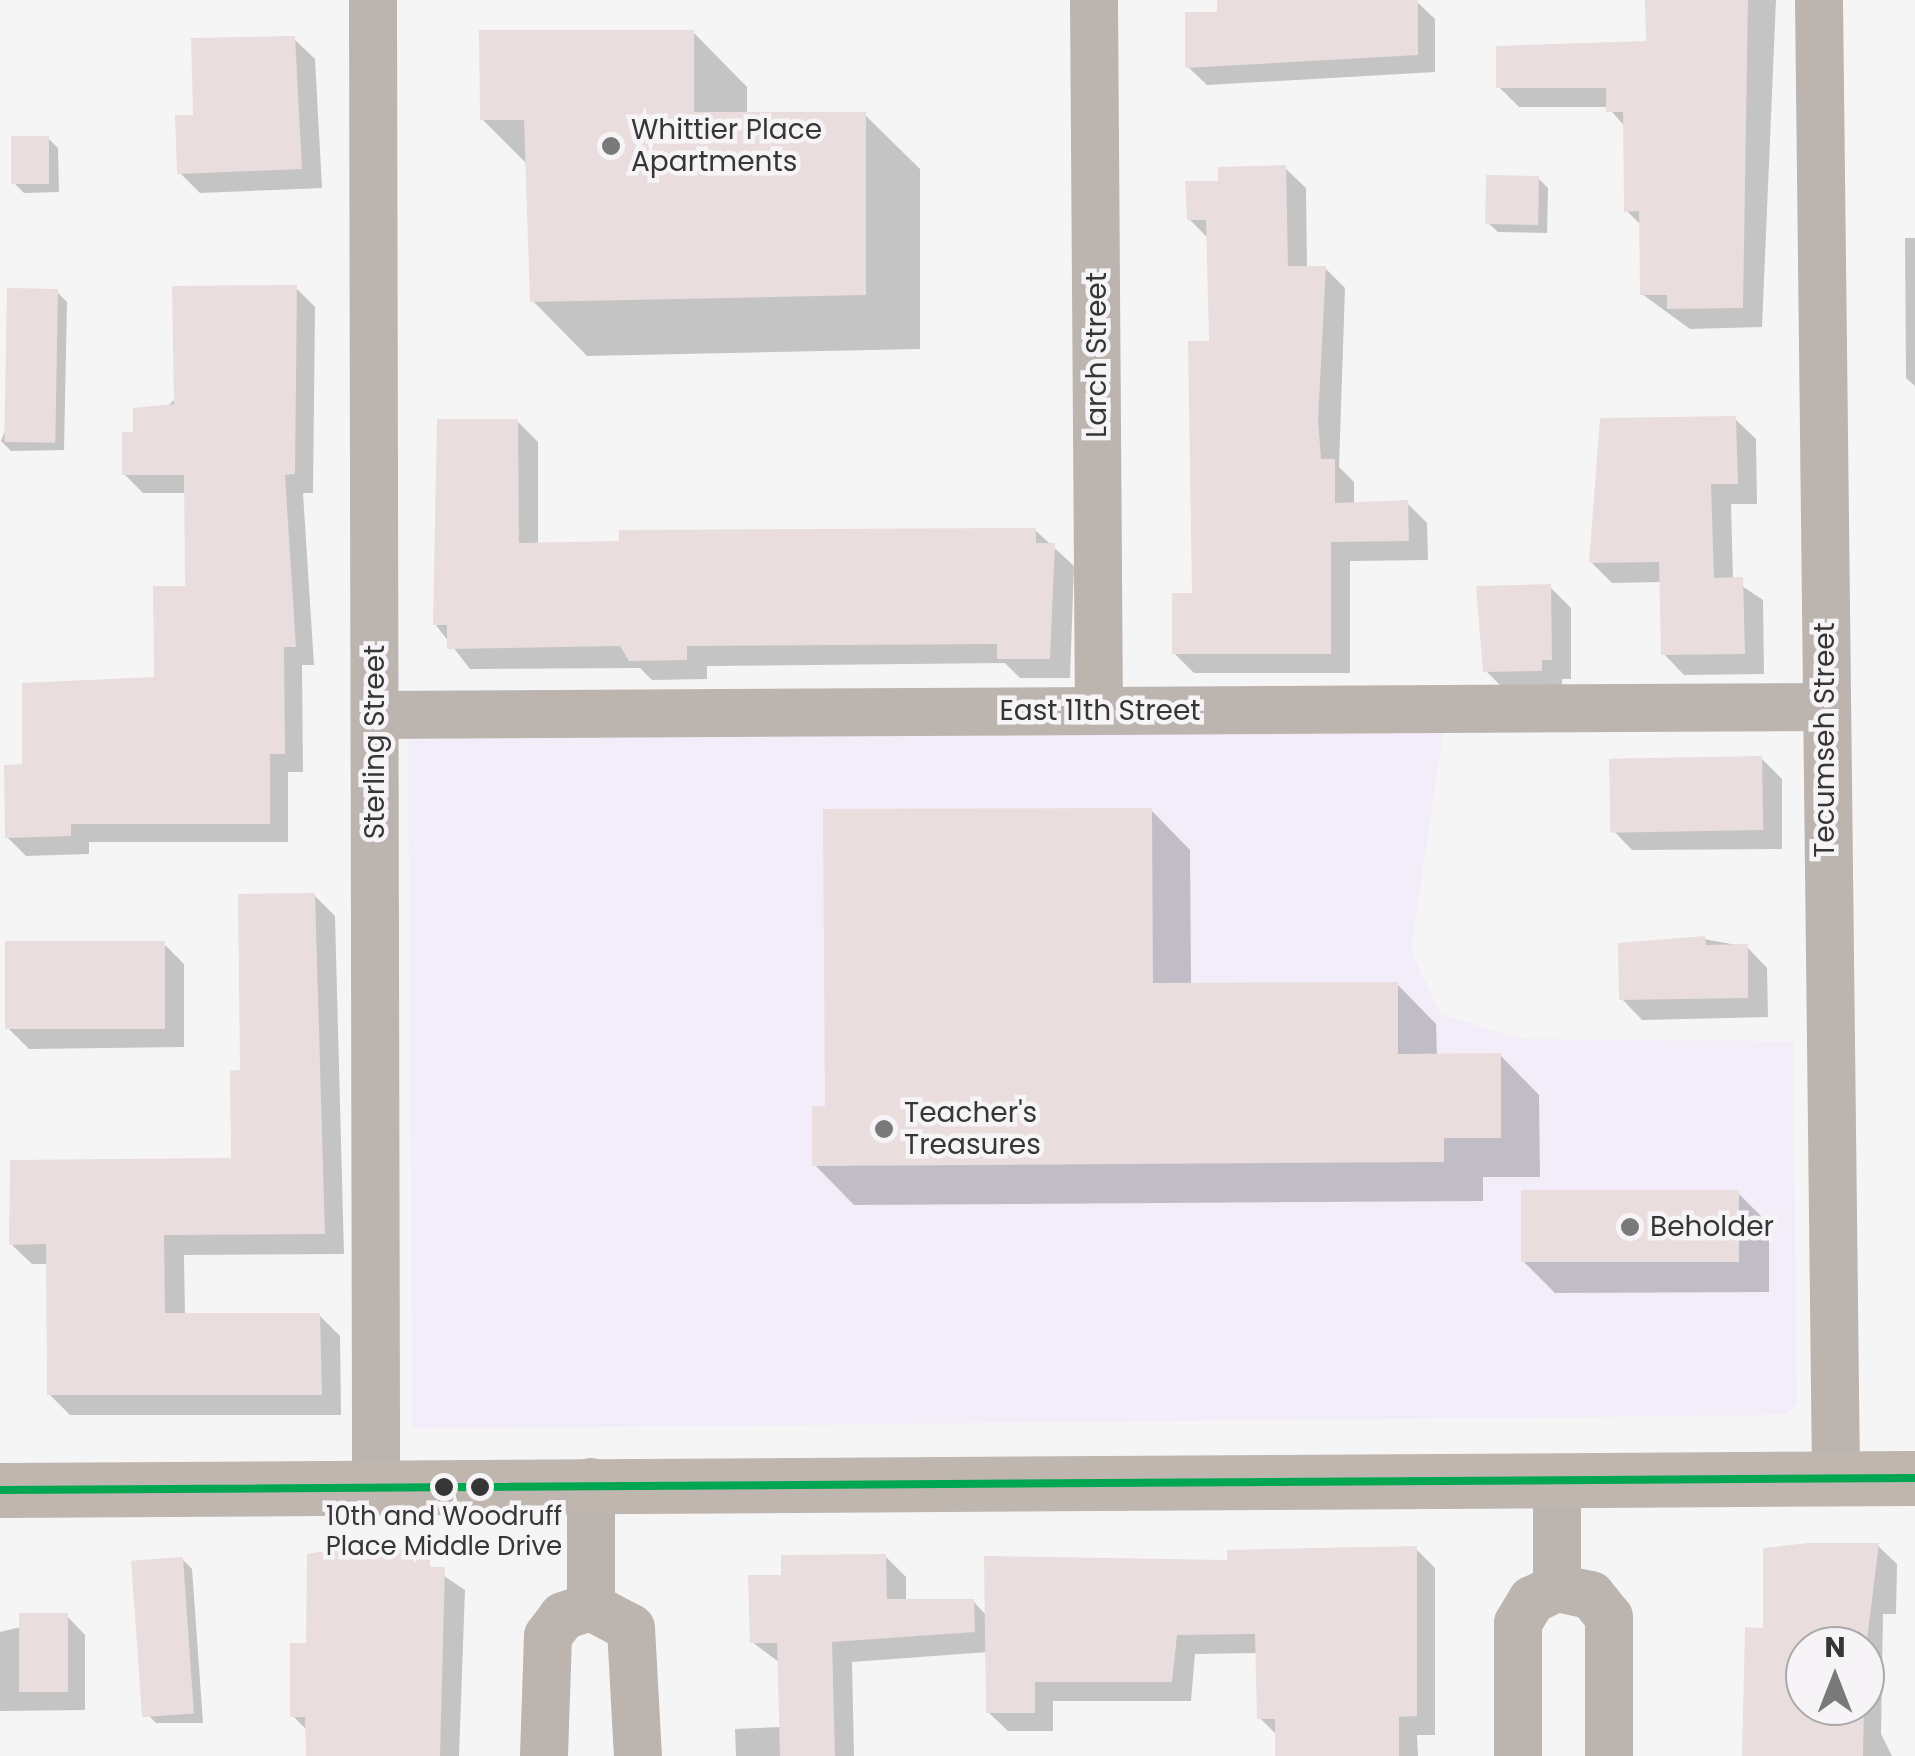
<!DOCTYPE html>
<html>
<head>
<meta charset="utf-8">
<style>
  body { margin:0 }
  #map { position:relative; width:1915px; height:1756px; overflow:hidden; background:#f6f5f6; font-family:Poppins,sans-serif }
  div>[style] { position:absolute }
  .commercial>* { inset:0; background:#f2edf9 }
  .shadow>* { inset:0; background:#0003 }
  .building>* { inset:0; background:#e9dddd; transform-origin:0 0 }
  .minor>* { height:48px; margin:-24px; padding:0 24px; transform-origin:24px; border-radius:24px; background:#bcb4af }
  .major>* { height:55px; margin:-27.5px; padding:0 27.5px; transform-origin:27.5px; border-radius:27.5px; background:#beb6af }
  .bus-1>* { height:8px; margin:-4px; padding:0 4px; transform-origin:4px; border-radius:4px; background:#00a651 }
  .dots>* { width:28px; height:28px; translate:-50% -50%; box-sizing:border-box; border:5px solid #f7f4f7; border-radius:50% }
  span { translate:-50% -50%; white-space:nowrap; text-align:center; line-height:1.15; -webkit-text-stroke:9px #f7f4f7; paint-order:stroke }
  .bus-label { font-size:26px; color:#363636 }
  .poi-label { font-size:28px; color:#363636 }
  .left { translate:0 -50%; text-align:left }
  .street-label { font-size:28px; color:#363636 }
  .north { position:absolute; left:1785px; top:1626px; width:100px; height:100px; box-sizing:border-box; background:#f7f4f7; border:2px solid #aaa8aa; border-radius:50%; rotate:0deg; font-size:28px; font-weight:700; line-height:40px; text-align:center; color:#363636 }
  .north::after { content:''; display:block; margin:auto; width:35px; height:45px; background:#797979; clip-path:polygon(50% 0,100% 100%,50% 72%,0 100%) }
</style>
</head>
<body>
<div id="map">
  <div class="commercial">
    <div style="clip-path:polygon(1444px 727px,1411px 951px,1441px 1014px,1522px 1039px,1793px 1041px,1797px 1404px,1785px 1415px,412px 1429px,408px 740px)"></div>
  </div>
  <div class="shadow">
    <div style="clip-path:polygon(1233px 0,1416px 1px,1435px 19px,1435px 72px,1207px 85px,1188px 67px,1247px 14px)"></div>
    <div style="clip-path:polygon(1648px 0,1776px 0,1762px 327px,1690px 329px,1642px 294px,1642px 226px,1627px 211px,1626px 128px,1608px 107px,1519px 107px,1499px 87px,1649px 43px)"></div>
    <div style="clip-path:polygon(693px 32px,747px 87px,747px 115px,865px 115px,920px 169px,920px 349px,587px 356px,533px 301px,528px 165px,482px 119px)"></div>
    <div style="clip-path:polygon(294px 39px,315px 59px,322px 188px,200px 193px,179px 172px,195px 117px)"></div>
    <div style="clip-path:polygon(48px 138px,58px 148px,59px 192px,24px 193px,14px 183px)"></div>
    <div style="clip-path:polygon(1285px 168px,1306px 188px,1307px 268px,1325px 268px,1345px 288px,1339px 467px,1354px 482px,1354px 505px,1407px 503px,1427px 523px,1428px 560px,1350px 561px,1350px 673px,1194px 673px,1174px 653px,1194px 596px,1211px 344px,1209px 239px,1189px 219px,1221px 183px)"></div>
    <div style="clip-path:polygon(1538px 178px,1548px 188px,1547px 233px,1498px 232px,1488px 223px)"></div>
    <div style="clip-path:polygon(1905px 238px,1915px 238px,1915px 653px,1915px 386px,1906px 378px)"></div>
    <div style="clip-path:polygon(296px 288px,315px 307px,313px 493px,303px 493px,314px 665px,302px 665px,303px 772px,288px 772px,288px 842px,89px 842px,89px 854px,26px 856px,7px 837px,25px 767px,157px 679px,188px 588px,187px 493px,143px 493px,124px 474px,136px 435px)"></div>
    <div style="clip-path:polygon(57px 292px,67px 302px,64px 450px,11px 451px,1px 441px)"></div>
    <div style="clip-path:polygon(1735px 419px,1756px 439px,1757px 504px,1731px 504px,1733px 580px,1763px 600px,1764px 674px,1684px 675px,1664px 654px,1662px 582px,1612px 583px,1592px 563px)"></div>
    <div style="clip-path:polygon(517px 421px,538px 442px,538px 545px,1035px 530px,1074px 566px,1070px 678px,1020px 678px,1005px 663px,707px 666px,707px 679px,652px 680px,640px 668px,470px 669px,435px 624px)"></div>
    <div style="clip-path:polygon(1550px 587px,1571px 608px,1571px 679px,1562px 679px,1562px 691px,1506px 691px,1486px 671px)"></div>
    <div style="clip-path:polygon(1761px 758px,1782px 779px,1782px 849px,1632px 850px,1612px 829px)"></div>
    <div style="clip-path:polygon(1151px 810px,1190px 850px,1191px 986px,1397px 984px,1436px 1024px,1437px 1056px,1500px 1055px,1539px 1095px,1540px 1177px,1483px 1177px,1483px 1201px,854px 1205px,815px 1165px,828px 1109px)"></div>
    <div style="clip-path:polygon(314px 895px,335px 916px,344px 1254px,184px 1255px,185px 1316px,319px 1315px,340px 1336px,341px 1415px,70px 1415px,49px 1394px,48px 1264px,32px 1264px,11px 1244px,233px 1161px)"></div>
    <div style="clip-path:polygon(1704px 939px,1747px 947px,1767px 968px,1768px 1017px,1642px 1020px,1622px 999px)"></div>
    <div style="clip-path:polygon(164px 944px,184px 964px,184px 1047px,29px 1049px,8px 1028px)"></div>
    <div style="clip-path:polygon(1738px 1193px,1769px 1224px,1769px 1292px,1555px 1293px,1524px 1262px)"></div>
    <div style="clip-path:polygon(evenodd,1878px 1546px,1897px 1564px,1896px 1614px,1883px 1614px,1881px 1734px,1892px 1756px,1743px 1756px,1765px 1630px,1878px 1546px,1805px 1646px,1865px 1646px,1865px 1706px,1805px 1706px,1805px 1646px)"></div>
    <div style="clip-path:polygon(1416px 1549px,1435px 1568px,1435px 1735px,1417px 1735px,1418px 1756px,1280px 1756px,1279px 1737px,1260px 1718px,1258px 1653px,1195px 1654px,1191px 1701px,1053px 1701px,1053px 1731px,1008px 1731px,988px 1712px,988px 1652px,852px 1662px,854px 1756px,736px 1756px,735px 1729px,782px 1727px,780px 1663px,752px 1642px,783px 1577px,885px 1556px,906px 1577px,906px 1601px,973px 1601px,987px 1616px,1230px 1563px)"></div>
    <div style="clip-path:polygon(405px 1550px,465px 1590px,459px 1756px,308px 1756px,308px 1731px,293px 1716px)"></div>
    <div style="clip-path:polygon(182px 1559px,192px 1569px,203px 1723px,156px 1723px,146px 1713px)"></div>
    <div style="clip-path:polygon(67px 1616px,85px 1635px,85px 1710px,0 1711px,0 1632px)"></div>
  </div>
  <div class="building">
    <div style="clip-path:polygon(1217px 0,1418px 0,1418px 55px,1185px 68px,1185px 12px,1217px 12px)"></div>
    <div style="clip-path:polygon(1645px 0,1748px 0,1743px 308px,1667px 309px,1667px 295px,1640px 295px,1639px 211px,1624px 212px,1623px 112px,1606px 112px,1606px 88px,1496px 88px,1496px 46px,1646px 41px)"></div>
    <div style="clip-path:polygon(479px 30px,694px 30px,694px 112px,866px 112px,866px 295px,530px 302px,524px 120px,480px 120px)"></div>
    <div style="clip-path:polygon(295px 36px,302px 169px,177px 174px,175px 115px,193px 115px,191px 38px)"></div>
    <div style="left:11px;top:136px;width:38px;height:48px"></div>
    <div style="clip-path:polygon(1286px 165px,1288px 266px,1326px 266px,1318px 420px,1321px 459px,1335px 459px,1335px 503px,1408px 500px,1409px 541px,1331px 542px,1331px 654px,1172px 654px,1172px 593px,1192px 593px,1188px 341px,1209px 341px,1206px 220px,1187px 220px,1185px 181px,1218px 181px,1218px 167px)"></div>
    <div style="left:1486px;top:175px;width:53px;height:49px;rotate:1deg"></div>
    <div style="clip-path:polygon(297px 285px,295px 474px,285px 475px,296px 647px,284px 647px,285px 754px,270px 754px,270px 824px,71px 824px,71px 836px,5px 838px,4px 765px,22px 764px,22px 683px,154px 677px,153px 586px,185px 586px,184px 475px,122px 475px,122px 432px,133px 432px,133px 408px,174px 404px,172px 286px)"></div>
    <div style="left:7px;top:288px;width:51px;height:154px;rotate:1deg"></div>
    <div style="clip-path:polygon(1736px 416px,1738px 484px,1711px 484px,1714px 578px,1743px 577px,1745px 654px,1661px 655px,1659px 562px,1589px 563px,1600px 418px)"></div>
    <div style="clip-path:polygon(437px 419px,518px 419px,519px 543px,619px 541px,619px 530px,1036px 528px,1036px 543px,1055px 543px,1050px 659px,997px 659px,997px 644px,687px 646px,687px 660px,629px 661px,620px 646px,447px 649px,447px 625px,433px 625px)"></div>
    <div style="clip-path:polygon(1551px 584px,1552px 660px,1542px 660px,1542px 671px,1483px 672px,1476px 586px)"></div>
    <div style="left:1762px;top:756px;width:74px;height:153px;rotate:89deg"></div>
    <div style="clip-path:polygon(1152px 808px,1153px 983px,1398px 982px,1398px 1054px,1501px 1053px,1501px 1138px,1444px 1138px,1444px 1162px,812px 1166px,812px 1106px,825px 1106px,823px 809px)"></div>
    <div style="clip-path:polygon(315px 893px,325px 1234px,164px 1235px,165px 1313px,320px 1313px,322px 1395px,47px 1395px,46px 1244px,9px 1245px,10px 1160px,231px 1158px,230px 1071px,240px 1070px,238px 894px)"></div>
    <div style="clip-path:polygon(1705px 936px,1706px 945px,1748px 944px,1748px 998px,1619px 1000px,1618px 943px)"></div>
    <div style="left:5px;top:941px;width:160px;height:88px"></div>
    <div style="left:1739px;top:1190px;width:72px;height:218px;rotate:90deg"></div>
    <div style="clip-path:polygon(1809px 1543px,1879px 1543px,1865px 1656px,1865px 1646px,1805px 1646px,1805px 1706px,1864px 1706px,1863px 1756px,1742px 1756px,1745px 1627px,1763px 1628px,1763px 1548px)"></div>
    <div style="clip-path:polygon(1417px 1546px,1417px 1716px,1399px 1717px,1399px 1756px,1275px 1756px,1275px 1719px,1257px 1719px,1255px 1634px,1177px 1635px,1172px 1682px,1035px 1682px,1035px 1713px,986px 1713px,984px 1556px,1227px 1560px,1227px 1550px)"></div>
    <div style="clip-path:polygon(351px 1547px,430px 1552px,430px 1567px,445px 1567px,440px 1756px,306px 1756px,305px 1717px,290px 1717px,290px 1643px,306px 1643px,307px 1554px)"></div>
    <div style="clip-path:polygon(886px 1554px,887px 1599px,974px 1599px,975px 1632px,832px 1642px,835px 1756px,780px 1756px,777px 1643px,750px 1643px,748px 1575px,781px 1575px,781px 1555px)"></div>
    <div style="left:183px;top:1557px;width:157px;height:52px;rotate:86deg"></div>
    <div style="left:19px;top:1613px;width:49px;height:79px"></div>
  </div>
  <div class="minor">
    <div style="left:373px;top:0;width:1485px;rotate:89.88deg"></div>
    <div style="left:1094px;top:0;width:711px;rotate:89.6deg"></div>
    <div style="left:1819px;top:0;width:1479px;rotate:89.34deg"></div>
    <div style="left:375px;top:715px;width:1449px;rotate:-0.32deg"></div>
    <div style="left:1557px;top:1481px;width:107px;rotate:90deg"></div>
    <div style="left:591px;top:1482px;width:125px;rotate:90deg"></div>
    <div style="left:544px;top:1756px;width:120px;rotate:-88.1deg"></div>
    <div style="left:548px;top:1636px;width:25px;rotate:-53deg"></div>
    <div style="left:563px;top:1616px;width:29px;rotate:-18deg"></div>
    <div style="left:591px;top:1607px;width:45px;rotate:27.7deg"></div>
    <div style="left:631px;top:1628px;width:128px;rotate:86.9deg"></div>
    <div style="left:1518px;top:1756px;width:133px;rotate:-90deg"></div>
    <div style="left:1518px;top:1623px;width:27px;rotate:-59deg"></div>
    <div style="left:1532px;top:1600px;width:28px;rotate:-26deg"></div>
    <div style="left:1557px;top:1588px;width:35px;rotate:12deg"></div>
    <div style="left:1591px;top:1595px;width:28px;rotate:51deg"></div>
    <div style="left:1609px;top:1617px;width:139px;rotate:90deg"></div>
  </div>
  <div class="major">
    <div style="left:0;top:1490px;width:1915px;rotate:-0.36deg"></div>
  </div>
  <div class="bus-1">
    <div style="left:0;top:1490px;width:1915px;rotate:-0.36deg"></div>
  </div>
  <div class="dots">
    <div style="left:611px;top:146px;background:#797979"></div>
    <div style="left:884px;top:1129px;background:#797979"></div>
    <div style="left:1630px;top:1227px;background:#797979"></div>
    <div style="left:444px;top:1487px;background:#363636"></div>
    <div style="left:480px;top:1487px;background:#363636"></div>
  </div>
  <div class="bus-label">
    <span style="left:444px;top:1532px">10th and Woodruff<br>Place Middle Drive</span>
  </div>
  <div class="poi-label">
    <span class="left" style="left:631px;top:146px">Whittier Place<br>Apartments</span>
    <span class="left" style="left:904px;top:1129px">Teacher's<br>Treasures</span>
    <span class="left" style="left:1650px;top:1227px">Beholder</span>
  </div>
  <div class="street-label">
    <span style="left:1097px;top:355px;rotate:-90deg">Larch Street</span>
    <span style="left:1100px;top:711px">East 11th Street</span>
    <span style="left:1825px;top:740px;rotate:-90deg">Tecumseh Street</span>
    <span style="left:375px;top:742px;rotate:-90deg">Sterling Street</span>
  </div>
  <div class="north">N</div>
</div>
</body>
</html>
